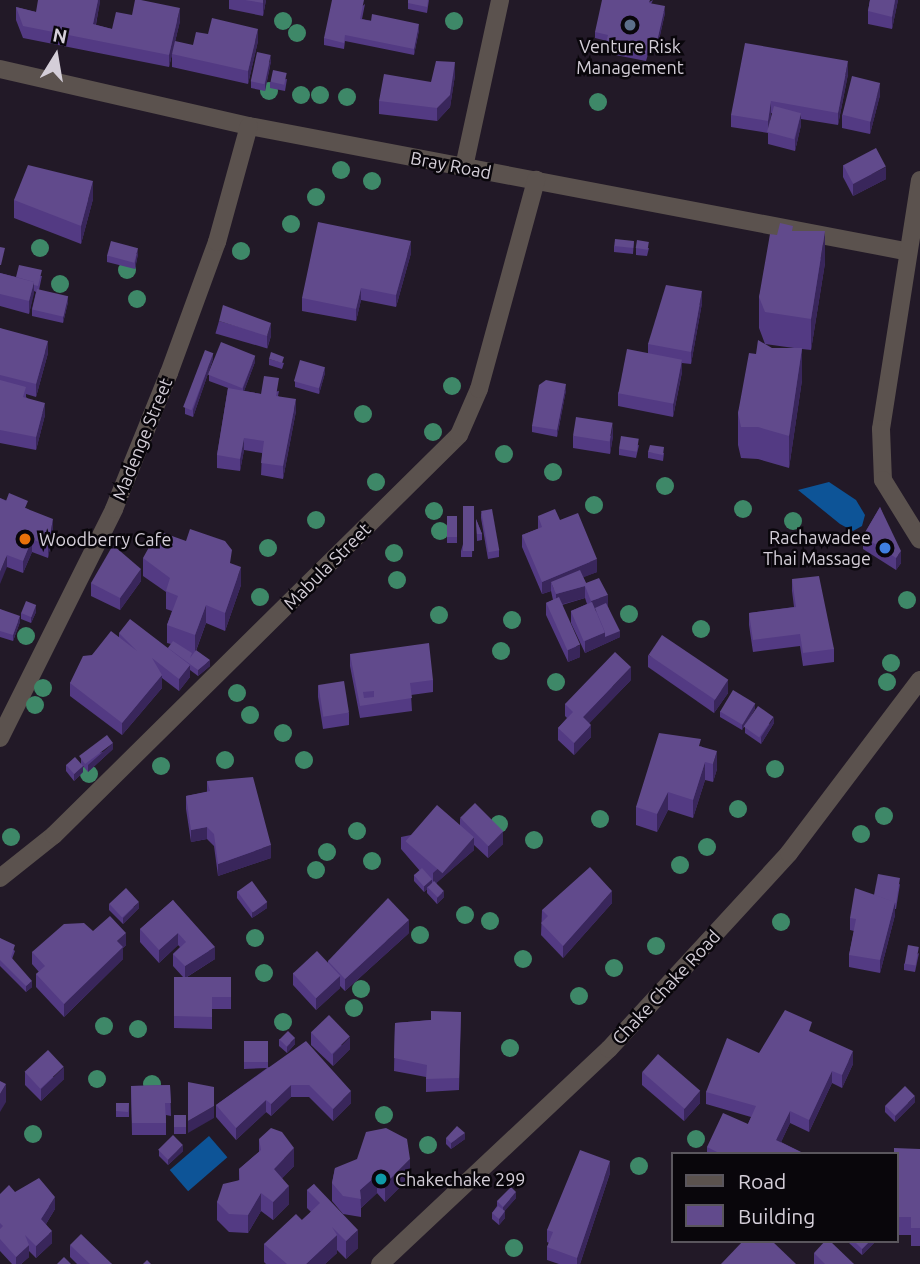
<!DOCTYPE html>
<html>
<head>
<meta charset="utf-8">
<style>
  body { margin:0 }
  #map { position:relative; width:920px; height:1264px; overflow:hidden; background:#221927; font-family:Ubuntu,sans-serif }
  div>[style] { position:absolute }
  .water>* { inset:0; background:#0d5497; transform-origin:0 0 }
  .minor>* { height:18px; margin:-9px; padding:0 9px; transform-origin:9px; border-radius:9px; background:#5b524e }
  .trees>* { width:18px; height:18px; margin:-9px; border-radius:50%; background:#3e8868 }
  .wall>* { inset:0; background:#533a83; transform-origin:0 0 }
  .shaded-wall>* { inset:0; background:#39265b }
  .building>* { inset:0; background:#614a8c; transform-origin:0 0 }
  .dots>* { width:19px; height:19px; translate:-50% -50%; box-sizing:border-box; border:4px solid #09060b; border-radius:50% }
  span { translate:-50% -50%; white-space:nowrap; text-align:center; line-height:1.15; -webkit-text-stroke:5px #09060b; paint-order:stroke }
  .poi-label { font-size:18px; color:#d4ced8 }
  .right { translate:-100% -50%; text-align:right }
  .left { translate:0 -50%; text-align:left }
  .street-label { font-size:18px; color:#d4ced8 }
  .legend { position:absolute; left:671px; top:1152px; width:228px; height:91px; box-sizing:border-box; background:#09060b; border:2px solid #5a565d; margin:0; padding:9px 12px; list-style:none; font-size:21px; color:#d4ced8 }
  .legend li { display:flex; align-items:center; gap:14px; height:35px }
  .legend b { width:35px; border:2px solid #5a565d }
  .north { position:absolute; left:21px; top:21px; width:70px; height:70px; -webkit-text-stroke:5px #09060b; paint-order:stroke; rotate:11deg; font-size:19px; font-weight:700; line-height:28px; text-align:center; color:#d4ced8 }
  .north::after { content:''; display:block; margin:auto; width:24px; height:32px; background:#d4ced8; clip-path:polygon(50% 0,100% 100%,50% 72%,0 100%) }
</style>
</head>
<body>
<div id="map">
  <div class="water">
    <div style="clip-path:polygon(829px 482px,856px 500px,865px 515px,862px 526px,853px 531px,840px 524px,798px 490px)"></div>
    <div style="left:209px;top:1136px;width:28px;height:52px;rotate:49deg"></div>
  </div>
  <div class="minor">
    <div style="left:0;top:69px;width:255px;rotate:12.9deg"></div>
    <div style="left:249px;top:126px;width:668px;rotate:10.79deg"></div>
    <div style="left:464px;top:167px;width:171px;rotate:-77.8deg"></div>
    <div style="left:920px;top:180px;width:252px;rotate:98.9deg"></div>
    <div style="left:881px;top:429px;width:51px;rotate:87.8deg"></div>
    <div style="left:883px;top:480px;width:70px;rotate:58.3deg"></div>
    <div style="left:0;top:738px;width:256px;rotate:-63.5deg"></div>
    <div style="left:114px;top:509px;width:147px;rotate:-68deg"></div>
    <div style="left:169px;top:373px;width:140px;rotate:-69.9deg"></div>
    <div style="left:217px;top:242px;width:120px;rotate:-74.6deg"></div>
    <div style="left:0;top:878px;width:69px;rotate:-38.5deg"></div>
    <div style="left:54px;top:835px;width:569px;rotate:-44.64deg"></div>
    <div style="left:459px;top:435px;width:50px;rotate:-66.5deg"></div>
    <div style="left:479px;top:389px;width:217px;rotate:-74.7deg"></div>
    <div style="left:380px;top:1264px;width:314px;rotate:-43.2deg"></div>
    <div style="left:609px;top:1049px;width:266px;rotate:-47.4deg"></div>
    <div style="left:789px;top:853px;width:217px;rotate:-52.9deg"></div>
  </div>
  <div class="trees">
    <div style="left:283px;top:21px"></div>
    <div style="left:454px;top:21px"></div>
    <div style="left:297px;top:33px"></div>
    <div style="left:269px;top:91px"></div>
    <div style="left:301px;top:95px"></div>
    <div style="left:320px;top:95px"></div>
    <div style="left:347px;top:97px"></div>
    <div style="left:598px;top:102px"></div>
    <div style="left:341px;top:170px"></div>
    <div style="left:372px;top:181px"></div>
    <div style="left:316px;top:197px"></div>
    <div style="left:291px;top:224px"></div>
    <div style="left:40px;top:248px"></div>
    <div style="left:241px;top:251px"></div>
    <div style="left:127px;top:270px"></div>
    <div style="left:60px;top:284px"></div>
    <div style="left:137px;top:299px"></div>
    <div style="left:452px;top:386px"></div>
    <div style="left:363px;top:414px"></div>
    <div style="left:433px;top:432px"></div>
    <div style="left:504px;top:454px"></div>
    <div style="left:553px;top:472px"></div>
    <div style="left:376px;top:482px"></div>
    <div style="left:665px;top:486px"></div>
    <div style="left:594px;top:505px"></div>
    <div style="left:743px;top:509px"></div>
    <div style="left:434px;top:511px"></div>
    <div style="left:316px;top:520px"></div>
    <div style="left:793px;top:521px"></div>
    <div style="left:440px;top:531px"></div>
    <div style="left:268px;top:548px"></div>
    <div style="left:394px;top:553px"></div>
    <div style="left:397px;top:580px"></div>
    <div style="left:260px;top:597px"></div>
    <div style="left:907px;top:600px"></div>
    <div style="left:629px;top:614px"></div>
    <div style="left:439px;top:615px"></div>
    <div style="left:512px;top:620px"></div>
    <div style="left:701px;top:629px"></div>
    <div style="left:26px;top:636px"></div>
    <div style="left:501px;top:651px"></div>
    <div style="left:891px;top:663px"></div>
    <div style="left:556px;top:682px"></div>
    <div style="left:887px;top:682px"></div>
    <div style="left:43px;top:688px"></div>
    <div style="left:237px;top:693px"></div>
    <div style="left:35px;top:705px"></div>
    <div style="left:250px;top:715px"></div>
    <div style="left:283px;top:733px"></div>
    <div style="left:225px;top:760px"></div>
    <div style="left:304px;top:760px"></div>
    <div style="left:161px;top:766px"></div>
    <div style="left:775px;top:769px"></div>
    <div style="left:89px;top:774px"></div>
    <div style="left:738px;top:809px"></div>
    <div style="left:884px;top:816px"></div>
    <div style="left:600px;top:819px"></div>
    <div style="left:499px;top:824px"></div>
    <div style="left:357px;top:831px"></div>
    <div style="left:861px;top:834px"></div>
    <div style="left:11px;top:837px"></div>
    <div style="left:534px;top:840px"></div>
    <div style="left:707px;top:847px"></div>
    <div style="left:327px;top:852px"></div>
    <div style="left:372px;top:861px"></div>
    <div style="left:680px;top:865px"></div>
    <div style="left:316px;top:870px"></div>
    <div style="left:465px;top:915px"></div>
    <div style="left:490px;top:921px"></div>
    <div style="left:781px;top:922px"></div>
    <div style="left:420px;top:935px"></div>
    <div style="left:255px;top:938px"></div>
    <div style="left:656px;top:946px"></div>
    <div style="left:523px;top:959px"></div>
    <div style="left:614px;top:968px"></div>
    <div style="left:264px;top:973px"></div>
    <div style="left:361px;top:989px"></div>
    <div style="left:579px;top:996px"></div>
    <div style="left:354px;top:1008px"></div>
    <div style="left:283px;top:1022px"></div>
    <div style="left:104px;top:1026px"></div>
    <div style="left:138px;top:1029px"></div>
    <div style="left:510px;top:1048px"></div>
    <div style="left:97px;top:1079px"></div>
    <div style="left:152px;top:1084px"></div>
    <div style="left:384px;top:1115px"></div>
    <div style="left:33px;top:1134px"></div>
    <div style="left:696px;top:1139px"></div>
    <div style="left:428px;top:1145px"></div>
    <div style="left:639px;top:1166px"></div>
    <div style="left:514px;top:1248px"></div>
  </div>
  <div class="wall">
    <div style="clip-path:polygon(100px 0,96px 25px,112px 29px,132px 15px,180px 21px,169px 67px,23px 38px,16px 20px,16px 7px,36px 12px)"></div>
    <div style="clip-path:polygon(229px 0,266px 0,263px 16px,229px 9px)"></div>
    <div style="clip-path:polygon(429px 0,427px 13px,408px 9px,408px 3px)"></div>
    <div style="clip-path:polygon(653px 0,651px 4px,665px 13px,656px 53px,649px 51px,646px 61px,605px 53px,607px 41px,595px 38px,595px 32px)"></div>
    <div style="clip-path:polygon(870px 0,898px 0,892px 29px,868px 24px,868px 11px)"></div>
    <div style="clip-path:polygon(365px 4px,362px 19px,419px 30px,414px 55px,345px 41px,344px 49px,324px 45px,324px 38px)"></div>
    <div style="clip-path:polygon(208px 34px,258px 41px,248px 84px,172px 67px,172px 54px,193px 45px)"></div>
    <div style="clip-path:polygon(271px 61px,265px 91px,251px 88px,251px 81px)"></div>
    <div style="clip-path:polygon(848px 74px,838px 125px,801px 119px,801px 125px,795px 151px,768px 144px,768px 132px,773px 114px,771px 113px,768px 133px,731px 127px,731px 115px)"></div>
    <div style="clip-path:polygon(455px 75px,450px 107px,437px 121px,379px 114px,379px 101px,431px 82px)"></div>
    <div style="clip-path:polygon(287px 79px,285px 91px,270px 88px,270px 82px)"></div>
    <div style="clip-path:polygon(880px 95px,870px 134px,842px 128px,842px 115px)"></div>
    <div style="clip-path:polygon(843px 165px,886px 179px,853px 196px,843px 177px)"></div>
    <div style="clip-path:polygon(93px 199px,81px 244px,14px 218px,14px 200px)"></div>
    <div style="clip-path:polygon(793px 231px,825px 263px,811px 350px,802px 349px,802px 380px,789px 468px,758px 459px,741px 458px,738px 445px,738px 413px,756px 354px,772px 348px,794px 348px,765px 344px,759px 328px,759px 297px,777px 235px)"></div>
    <div style="clip-path:polygon(634px 241px,633px 254px,614px 252px,614px 246px)"></div>
    <div style="clip-path:polygon(636px 248px,649px 248px,647px 256px,636px 255px)"></div>
    <div style="clip-path:polygon(411px 253px,396px 307px,361px 300px,356px 321px,302px 311px,302px 298px)"></div>
    <div style="clip-path:polygon(138px 254px,135px 269px,107px 262px,107px 255px)"></div>
    <div style="clip-path:polygon(0 273px,16px 277px,42px 276px,39px 290px,68px 302px,63px 323px,32px 316px,32px 309px,36px 292px,34px 291px,29px 314px,0 306px)"></div>
    <div style="clip-path:polygon(702px 303px,691px 364px,682px 363px,682px 372px,673px 417px,618px 406px,618px 393px,648px 353px,648px 344px)"></div>
    <div style="left:219px;top:321px;width:54px;height:13px;rotate:16deg"></div>
    <div style="clip-path:polygon(0 328px,48px 353px,36px 397px,26px 394px,26px 397px,45px 415px,36px 450px,0 443px)"></div>
    <div style="clip-path:polygon(213px 359px,193px 417px,185px 414px,185px 408px)"></div>
    <div style="clip-path:polygon(269px 359px,284px 363px,282px 369px,269px 365px)"></div>
    <div style="clip-path:polygon(255px 362px,244px 391px,261px 394px,279px 391px,278px 396px,296px 411px,283px 479px,261px 475px,262px 453px,244px 450px,240px 471px,217px 468px,217px 455px,228px 388px,209px 381px,209px 375px)"></div>
    <div style="clip-path:polygon(325px 373px,319px 394px,295px 387px,295px 381px)"></div>
    <div style="clip-path:polygon(566px 390px,557px 437px,532px 432px,532px 426px)"></div>
    <div style="clip-path:polygon(573px 436px,613px 436px,610px 454px,573px 448px)"></div>
    <div style="clip-path:polygon(639px 445px,636px 458px,619px 455px,619px 449px)"></div>
    <div style="clip-path:polygon(648px 452px,664px 453px,663px 461px,648px 458px)"></div>
    <div style="clip-path:polygon(0 498px,28px 509px,53px 532px,48px 558px,32px 552px,23px 573px,7px 567px)"></div>
    <div style="clip-path:polygon(474px 506px,472px 557px,461px 557px,461px 551px)"></div>
    <div style="clip-path:polygon(880px 507px,901px 563px,896px 570px,863px 549px,863px 536px)"></div>
    <div style="clip-path:polygon(481px 512px,499px 550px,499px 557px,488px 559px,481px 518px)"></div>
    <div style="left:447px;top:516px;width:10px;height:27px"></div>
    <div style="clip-path:polygon(538px 516px,560px 520px,597px 572px,583px 577px,586px 583px,608px 607px,620px 637px,585px 653px,571px 623px,571px 611px,587px 604px,585px 598px,562px 605px,580px 657px,568px 662px,546px 615px,546px 603px,553px 600px,551px 591px,542px 594px,522px 547px,522px 535px,538px 529px)"></div>
    <div style="clip-path:polygon(476px 519px,482px 534px,482px 540px,477px 541px)"></div>
    <div style="clip-path:polygon(143px 558px,232px 564px,241px 585px,225px 631px,206px 623px,196px 651px,210px 666px,198px 676px,190px 670px,190px 677px,179px 691px,162px 678px,162px 688px,122px 735px,70px 696px,70px 683px,92px 655px,119px 637px,119px 633px,168px 648px,171px 644px,167px 643px,167px 625px,172px 611px,166px 609px,166px 592px,143px 576px)"></div>
    <div style="clip-path:polygon(792px 579px,834px 649px,834px 662px,803px 666px,800px 646px,753px 652px,749px 625px,749px 613px,794px 607px,792px 591px)"></div>
    <div style="clip-path:polygon(141px 581px,120px 610px,91px 596px,91px 583px)"></div>
    <div style="clip-path:polygon(0 609px,20px 622px,13px 641px,0 637px)"></div>
    <div style="clip-path:polygon(36px 612px,31px 623px,21px 619px,21px 613px)"></div>
    <div style="clip-path:polygon(350px 654px,433px 680px,433px 692px,411px 695px,412px 711px,360px 718px,350px 666px)"></div>
    <div style="clip-path:polygon(648px 655px,728px 693px,714px 713px,648px 667px)"></div>
    <div style="clip-path:polygon(631px 680px,589px 723px,591px 737px,574px 755px,558px 740px,558px 728px,567px 718px,565px 716px,565px 704px)"></div>
    <div style="clip-path:polygon(318px 685px,349px 713px,349px 725px,323px 729px,318px 697px)"></div>
    <div style="clip-path:polygon(755px 709px,742px 730px,720px 717px,720px 711px)"></div>
    <div style="clip-path:polygon(774px 723px,761px 744px,745px 733px,745px 727px)"></div>
    <div style="clip-path:polygon(701px 746px,717px 769px,713px 782px,705px 780px,693px 818px,668px 810px,657px 832px,636px 825px,636px 807px)"></div>
    <div style="clip-path:polygon(113px 749px,88px 772px,83px 766px,83px 772px,74px 781px,66px 771px,66px 765px,81px 764px,81px 758px)"></div>
    <div style="clip-path:polygon(207px 781px,271px 858px,218px 876px,214px 846px,207px 839px,191px 842px,186px 809px,186px 796px,207px 792px)"></div>
    <div style="clip-path:polygon(460px 818px,503px 844px,488px 858px,474px 845px,474px 850px,436px 883px,444px 897px,437px 904px,427px 893px,427px 889px,424px 892px,414px 881px,414px 875px,420px 871px,401px 849px,401px 837px,460px 825px)"></div>
    <div style="clip-path:polygon(900px 884px,896px 909px,895px 909px,895px 915px,880px 973px,849px 967px,849px 955px,854px 931px,850px 930px,850px 918px,874px 895px)"></div>
    <div style="clip-path:polygon(237px 891px,267px 908px,252px 918px,237px 898px)"></div>
    <div style="clip-path:polygon(173px 900px,215px 959px,187px 977px,231px 977px,231px 1009px,212px 1009px,212px 1029px,174px 1028px,174px 1016px,183px 977px,173px 966px,173px 954px,180px 947px,178px 945px,159px 963px,140px 942px,140px 929px)"></div>
    <div style="clip-path:polygon(612px 903px,563px 958px,541px 935px,542px 910px)"></div>
    <div style="clip-path:polygon(109px 904px,139px 908px,123px 924px,109px 910px)"></div>
    <div style="clip-path:polygon(93px 931px,126px 945px,123px 948px,123px 959px,64px 1017px,36px 987px,36px 974px,39px 972px,32px 964px,32px 952px)"></div>
    <div style="clip-path:polygon(409px 933px,345px 991px,340px 986px,340px 988px,316px 1010px,293px 985px,293px 973px,328px 963px,328px 961px)"></div>
    <div style="clip-path:polygon(0 938px,15px 951px,12px 959px,32px 987px,26px 992px,0 966px)"></div>
    <div style="clip-path:polygon(919px 953px,915px 972px,904px 970px,904px 964px)"></div>
    <div style="clip-path:polygon(461px 1012px,459px 1090px,426px 1092px,426px 1077px,394px 1071px,395px 1023px,431px 1020px)"></div>
    <div style="clip-path:polygon(311px 1032px,350px 1049px,333px 1066px,311px 1045px)"></div>
    <div style="clip-path:polygon(812px 1033px,853px 1064px,842px 1088px,832px 1083px,809px 1132px,790px 1123px,781px 1142px,805px 1154px,707px 1154px,707px 1147px,748px 1124px,751px 1117px,706px 1104px,706px 1092px,759px 1053px)"></div>
    <div style="clip-path:polygon(279px 1039px,295px 1044px,287px 1053px,279px 1046px)"></div>
    <div style="clip-path:polygon(244px 1041px,268px 1041px,268px 1067px,351px 1103px,333px 1121px,309px 1097px,291px 1097px,271px 1116px,266px 1112px,236px 1140px,216px 1117px,216px 1105px,267px 1068px,244px 1069px)"></div>
    <div style="clip-path:polygon(25px 1072px,64px 1079px,41px 1101px,25px 1085px)"></div>
    <div style="clip-path:polygon(642px 1072px,700px 1103px,684px 1121px,642px 1085px)"></div>
    <div style="clip-path:polygon(170px 1085px,171px 1116px,166px 1115px,166px 1135px,132px 1135px,131px 1086px)"></div>
    <div style="clip-path:polygon(915px 1102px,895px 1122px,885px 1112px,885px 1106px)"></div>
    <div style="left:116px;top:1103px;width:13px;height:14px"></div>
    <div style="left:174px;top:1115px;width:12px;height:19px"></div>
    <div style="clip-path:polygon(446px 1138px,465px 1139px,451px 1149px,446px 1144px)"></div>
    <div style="clip-path:polygon(259px 1139px,294px 1166px,282px 1178px,289px 1204px,273px 1220px,261px 1211px,248px 1233px,229px 1232px,217px 1220px,217px 1202px,239px 1180px,239px 1169px,259px 1152px)"></div>
    <div style="clip-path:polygon(920px 1149px,920px 1246px,911px 1246px,911px 1235px,897px 1235px,897px 1154px)"></div>
    <div style="clip-path:polygon(159px 1150px,183px 1151px,168px 1165px,159px 1156px)"></div>
    <div style="clip-path:polygon(335px 1168px,410px 1177px,385px 1202px,377px 1193px,361px 1208px,361px 1217px,343px 1214px,332px 1201px,332px 1183px)"></div>
    <div style="clip-path:polygon(610px 1173px,580px 1264px,559px 1264px,547px 1260px,547px 1247px,549px 1243px,547px 1242px,547px 1230px)"></div>
    <div style="clip-path:polygon(314px 1184px,358px 1248px,346px 1259px,337px 1250px,337px 1253px,325px 1264px,266px 1264px,264px 1262px,264px 1244px,302px 1220px,311px 1212px,307px 1208px,307px 1190px)"></div>
    <div style="clip-path:polygon(15px 1192px,55px 1209px,46px 1224px,52px 1243px,36px 1258px,29px 1251px,29px 1257px,21px 1264px,12px 1264px,0 1251px,0 1194px)"></div>
    <div style="clip-path:polygon(516px 1198px,504px 1211px,505px 1218px,499px 1225px,492px 1219px,492px 1213px,497px 1206px,497px 1201px)"></div>
    <div style="clip-path:polygon(849px 1241px,876px 1241px,862px 1255px,849px 1243px)"></div>
    <div style="clip-path:polygon(70px 1245px,112px 1264px,77px 1264px,70px 1257px)"></div>
    <div style="clip-path:polygon(814px 1253px,854px 1264px,814px 1264px)"></div>
  </div>
  <div class="shaded-wall">
    <div style="clip-path:polygon(98px 0,100px 0,100px 3px,93px 37px,93px 24px)"></div>
    <div style="clip-path:polygon(263px 0,266px 0,263px 16px)"></div>
    <div style="clip-path:polygon(895px 0,898px 0,892px 29px,892px 17px)"></div>
    <div style="clip-path:polygon(665px 6px,665px 13px,656px 53px,656px 46px)"></div>
    <div style="clip-path:polygon(180px 8px,180px 21px,169px 67px,169px 55px)"></div>
    <div style="clip-path:polygon(419px 24px,419px 30px,414px 55px,414px 49px)"></div>
    <div style="clip-path:polygon(258px 29px,258px 41px,248px 84px,248px 71px)"></div>
    <div style="clip-path:polygon(271px 55px,271px 61px,265px 91px,265px 84px)"></div>
    <div style="clip-path:polygon(848px 61px,848px 74px,838px 125px,838px 113px)"></div>
    <div style="clip-path:polygon(455px 62px,455px 75px,450px 107px,437px 121px,437px 108px)"></div>
    <div style="clip-path:polygon(880px 83px,880px 95px,870px 134px,870px 122px)"></div>
    <div style="clip-path:polygon(771px 101px,771px 113px,768px 133px,768px 121px)"></div>
    <div style="clip-path:polygon(801px 113px,801px 125px,795px 151px,795px 139px)"></div>
    <div style="clip-path:polygon(886px 167px,886px 179px,853px 196px,853px 183px)"></div>
    <div style="clip-path:polygon(93px 181px,93px 199px,81px 244px,81px 226px)"></div>
    <div style="clip-path:polygon(825px 231px,825px 263px,811px 350px,811px 319px)"></div>
    <div style="clip-path:polygon(411px 241px,411px 253px,396px 307px,396px 295px)"></div>
    <div style="clip-path:polygon(138px 248px,138px 254px,135px 269px,135px 263px)"></div>
    <div style="clip-path:polygon(34px 282px,34px 294px,29px 314px,29px 301px)"></div>
    <div style="clip-path:polygon(361px 288px,361px 300px,356px 321px,356px 309px)"></div>
    <div style="clip-path:polygon(702px 291px,702px 303px,691px 364px,691px 352px)"></div>
    <div style="clip-path:polygon(68px 296px,68px 302px,63px 323px,63px 316px)"></div>
    <div style="clip-path:polygon(271px 323px,271px 336px,267px 348px,267px 336px)"></div>
    <div style="clip-path:polygon(48px 341px,48px 353px,36px 397px,36px 384px)"></div>
    <div style="clip-path:polygon(802px 348px,802px 380px,789px 468px,789px 436px)"></div>
    <div style="clip-path:polygon(213px 353px,213px 359px,193px 417px,193px 410px)"></div>
    <div style="clip-path:polygon(255px 356px,255px 362px,243px 394px,243px 388px)"></div>
    <div style="clip-path:polygon(682px 360px,682px 372px,673px 417px,673px 404px)"></div>
    <div style="clip-path:polygon(325px 367px,325px 373px,319px 394px,319px 388px)"></div>
    <div style="clip-path:polygon(566px 384px,566px 390px,557px 437px,557px 430px)"></div>
    <div style="clip-path:polygon(296px 399px,296px 411px,283px 479px,283px 466px)"></div>
    <div style="clip-path:polygon(45px 403px,45px 415px,36px 450px,36px 437px)"></div>
    <div style="clip-path:polygon(613px 423px,613px 436px,610px 454px,610px 441px)"></div>
    <div style="clip-path:polygon(244px 438px,244px 450px,240px 471px,240px 459px)"></div>
    <div style="clip-path:polygon(53px 519px,53px 532px,48px 558px,48px 546px)"></div>
    <div style="clip-path:polygon(32px 539px,32px 552px,23px 573px,23px 561px)"></div>
    <div style="clip-path:polygon(901px 551px,901px 563px,896px 570px,896px 558px)"></div>
    <div style="clip-path:polygon(7px 555px,7px 567px,0 584px,0 572px)"></div>
    <div style="clip-path:polygon(597px 559px,597px 572px,554px 589px,551px 582px,551px 591px,542px 594px,542px 582px)"></div>
    <div style="clip-path:polygon(241px 567px,241px 585px,225px 631px,225px 613px)"></div>
    <div style="clip-path:polygon(141px 569px,141px 581px,120px 610px,120px 598px)"></div>
    <div style="clip-path:polygon(585px 586px,585px 598px,556px 606px,556px 594px)"></div>
    <div style="clip-path:polygon(608px 595px,608px 607px,595px 612px,591px 601px)"></div>
    <div style="clip-path:polygon(36px 605px,36px 612px,31px 623px,31px 617px)"></div>
    <div style="clip-path:polygon(206px 605px,206px 623px,195px 653px,195px 635px)"></div>
    <div style="clip-path:polygon(20px 616px,20px 622px,13px 641px,13px 635px)"></div>
    <div style="clip-path:polygon(620px 631px,620px 637px,585px 653px,585px 641px,605px 632px)"></div>
    <div style="clip-path:polygon(580px 645px,580px 657px,568px 662px,568px 650px)"></div>
    <div style="clip-path:polygon(210px 660px,210px 666px,198px 676px,198px 670px)"></div>
    <div style="clip-path:polygon(190px 665px,190px 677px,179px 691px,179px 679px)"></div>
    <div style="clip-path:polygon(631px 667px,631px 680px,583px 730px,583px 717px)"></div>
    <div style="clip-path:polygon(162px 675px,162px 688px,122px 735px,122px 723px)"></div>
    <div style="clip-path:polygon(728px 680px,728px 693px,714px 713px,714px 701px)"></div>
    <div style="clip-path:polygon(755px 703px,755px 709px,742px 730px,742px 724px)"></div>
    <div style="clip-path:polygon(774px 717px,774px 723px,761px 744px,761px 737px)"></div>
    <div style="clip-path:polygon(591px 725px,591px 737px,574px 755px,574px 743px)"></div>
    <div style="clip-path:polygon(113px 743px,113px 749px,88px 772px,88px 765px)"></div>
    <div style="clip-path:polygon(717px 751px,717px 769px,713px 782px,713px 764px)"></div>
    <div style="clip-path:polygon(705px 762px,705px 780px,693px 818px,693px 800px)"></div>
    <div style="clip-path:polygon(83px 766px,83px 772px,74px 781px,74px 774px)"></div>
    <div style="clip-path:polygon(668px 792px,668px 810px,657px 832px,657px 814px)"></div>
    <div style="clip-path:polygon(207px 827px,207px 839px,191px 842px,191px 830px)"></div>
    <div style="clip-path:polygon(503px 831px,503px 844px,488px 858px,488px 846px)"></div>
    <div style="clip-path:polygon(474px 837px,474px 850px,433px 886px,433px 873px)"></div>
    <div style="clip-path:polygon(271px 845px,271px 858px,218px 876px,218px 864px)"></div>
    <div style="clip-path:polygon(432px 879px,432px 885px,427px 887px,427px 889px,424px 892px,424px 886px)"></div>
    <div style="clip-path:polygon(444px 891px,444px 897px,437px 904px,437px 898px)"></div>
    <div style="clip-path:polygon(612px 891px,612px 903px,563px 958px,563px 946px)"></div>
    <div style="clip-path:polygon(139px 902px,139px 908px,123px 924px,123px 918px)"></div>
    <div style="clip-path:polygon(267px 902px,267px 908px,252px 918px,252px 912px)"></div>
    <div style="clip-path:polygon(895px 902px,895px 915px,880px 973px,880px 960px)"></div>
    <div style="clip-path:polygon(409px 920px,409px 933px,345px 991px,345px 979px)"></div>
    <div style="clip-path:polygon(126px 933px,126px 945px,123px 948px,123px 959px,64px 1017px,64px 1004px,117px 941px)"></div>
    <div style="clip-path:polygon(178px 933px,178px 945px,159px 963px,159px 950px)"></div>
    <div style="clip-path:polygon(215px 947px,215px 959px,185px 978px,185px 966px)"></div>
    <div style="clip-path:polygon(340px 976px,340px 988px,316px 1010px,316px 998px)"></div>
    <div style="clip-path:polygon(32px 981px,32px 987px,26px 992px,26px 986px)"></div>
    <div style="clip-path:polygon(350px 1037px,350px 1049px,333px 1066px,333px 1054px)"></div>
    <div style="clip-path:polygon(295px 1038px,295px 1044px,287px 1053px,287px 1047px)"></div>
    <div style="clip-path:polygon(853px 1051px,853px 1064px,842px 1088px,842px 1075px)"></div>
    <div style="clip-path:polygon(64px 1067px,64px 1079px,41px 1101px,41px 1089px)"></div>
    <div style="clip-path:polygon(832px 1071px,832px 1083px,809px 1132px,809px 1120px)"></div>
    <div style="clip-path:polygon(6px 1084px,6px 1102px,0 1112px,0 1094px)"></div>
    <div style="clip-path:polygon(291px 1085px,291px 1097px,271px 1116px,271px 1104px)"></div>
    <div style="clip-path:polygon(351px 1091px,351px 1103px,333px 1121px,333px 1109px)"></div>
    <div style="clip-path:polygon(700px 1091px,700px 1103px,684px 1121px,684px 1109px)"></div>
    <div style="clip-path:polygon(915px 1096px,915px 1102px,895px 1122px,895px 1116px)"></div>
    <div style="clip-path:polygon(266px 1100px,266px 1112px,236px 1140px,236px 1128px)"></div>
    <div style="clip-path:polygon(214px 1106px,214px 1118px,188px 1133px,188px 1121px)"></div>
    <div style="clip-path:polygon(790px 1111px,790px 1123px,776px 1153px,776px 1140px)"></div>
    <div style="clip-path:polygon(465px 1133px,465px 1139px,451px 1149px,451px 1143px)"></div>
    <div style="clip-path:polygon(183px 1145px,183px 1151px,168px 1165px,168px 1159px)"></div>
    <div style="clip-path:polygon(294px 1148px,294px 1166px,274px 1187px,274px 1169px)"></div>
    <div style="clip-path:polygon(410px 1159px,410px 1177px,385px 1202px,385px 1184px)"></div>
    <div style="clip-path:polygon(610px 1161px,610px 1173px,580px 1264px,577px 1264px,577px 1258px)"></div>
    <div style="clip-path:polygon(377px 1175px,377px 1193px,361px 1208px,360px 1190px)"></div>
    <div style="clip-path:polygon(289px 1186px,289px 1204px,273px 1220px,273px 1202px)"></div>
    <div style="clip-path:polygon(516px 1192px,516px 1198px,503px 1213px,503px 1207px)"></div>
    <div style="clip-path:polygon(261px 1193px,261px 1211px,248px 1233px,248px 1215px)"></div>
    <div style="clip-path:polygon(55px 1197px,55px 1209px,41px 1232px,41px 1219px)"></div>
    <div style="clip-path:polygon(505px 1211px,505px 1218px,499px 1225px,499px 1219px)"></div>
    <div style="clip-path:polygon(358px 1230px,358px 1248px,346px 1259px,346px 1241px)"></div>
    <div style="clip-path:polygon(52px 1231px,52px 1243px,36px 1258px,36px 1246px)"></div>
    <div style="clip-path:polygon(337px 1235px,337px 1253px,325px 1264px,306px 1264px)"></div>
    <div style="clip-path:polygon(870px 1241px,876px 1241px,862px 1255px,862px 1249px)"></div>
    <div style="clip-path:polygon(29px 1245px,29px 1257px,21px 1264px,16px 1264px,16px 1257px)"></div>
  </div>
  <div class="building">
    <div style="clip-path:polygon(38px 0,98px 0,93px 24px,112px 29px,116px 12px,132px 15px,135px 0,141px 0,180px 8px,169px 55px,23px 26px,16px 7px,36px 12px)"></div>
    <div style="clip-path:polygon(245px 0,263px 0,263px 3px)"></div>
    <div style="clip-path:polygon(332px 0,364px 0,360px 19px,371px 21px,372px 14px,419px 24px,414px 49px,345px 35px,344px 43px,324px 38px)"></div>
    <div style="clip-path:polygon(408px 0,428px 0,427px 7px,408px 3px)"></div>
    <div style="clip-path:polygon(602px 0,650px 0,649px 3px,665px 6px,656px 46px,649px 45px,646px 55px,605px 46px,608px 35px,595px 32px)"></div>
    <div style="clip-path:polygon(870px 0,895px 0,892px 17px,868px 11px)"></div>
    <div style="clip-path:polygon(212px 18px,258px 29px,248px 71px,172px 54px,175px 41px,193px 45px,196px 32px,208px 34px)"></div>
    <div style="clip-path:polygon(745px 43px,848px 61px,838px 113px,771px 101px,768px 121px,731px 115px)"></div>
    <div style="left:257px;top:52px;width:14px;height:30px;rotate:12deg"></div>
    <div style="clip-path:polygon(436px 61px,455px 62px,450px 95px,437px 108px,379px 101px,384px 74px,431px 82px)"></div>
    <div style="left:273px;top:70px;width:14px;height:12px;rotate:12deg"></div>
    <div style="left:852px;top:76px;width:29px;height:40px;rotate:14deg"></div>
    <div style="left:774px;top:106px;width:28px;height:27px;rotate:15deg"></div>
    <div style="left:876px;top:148px;width:21px;height:37px;rotate:62deg"></div>
    <div style="clip-path:polygon(28px 165px,93px 181px,81px 226px,14px 200px)"></div>
    <div style="clip-path:polygon(318px 222px,411px 241px,396px 295px,361px 288px,356px 309px,302px 298px)"></div>
    <div style="clip-path:polygon(780px 223px,793px 226px,792px 231px,825px 231px,811px 319px,765px 312px,759px 297px,770px 234px,777px 235px)"></div>
    <div style="left:615px;top:239px;width:19px;height:7px;rotate:6deg"></div>
    <div style="left:637px;top:240px;width:12px;height:8px;rotate:9deg"></div>
    <div style="left:111px;top:241px;width:28px;height:15px;rotate:15deg"></div>
    <div style="clip-path:polygon(0 247px,5px 248px,1px 265px,0 265px)"></div>
    <div style="clip-path:polygon(19px 265px,42px 270px,38px 286px,34px 285px,34px 282px,16px 277px)"></div>
    <div style="clip-path:polygon(0 273px,34px 282px,29px 301px,0 294px)"></div>
    <div style="clip-path:polygon(666px 285px,702px 291px,691px 352px,648px 344px)"></div>
    <div style="left:37px;top:289px;width:32px;height:21px;rotate:13deg"></div>
    <div style="clip-path:polygon(223px 305px,271px 323px,267px 336px,219px 321px)"></div>
    <div style="clip-path:polygon(0 328px,48px 341px,36px 384px,0 375px)"></div>
    <div style="clip-path:polygon(758px 340px,772px 348px,802px 348px,789px 436px,758px 427px,741px 427px,738px 413px,749px 353px,756px 354px)"></div>
    <div style="left:221px;top:342px;width:37px;height:35px;rotate:22deg"></div>
    <div style="left:627px;top:349px;width:56px;height:45px;rotate:11deg"></div>
    <div style="left:205px;top:350px;width:9px;height:61px;rotate:21deg"></div>
    <div style="clip-path:polygon(271px 352px,284px 357px,282px 363px,269px 359px)"></div>
    <div style="left:300px;top:360px;width:26px;height:22px;rotate:16deg"></div>
    <div style="clip-path:polygon(264px 376px,279px 378px,276px 396px,296px 399px,283px 466px,261px 463px,264px 441px,244px 438px,240px 459px,217px 455px,228px 388px,261px 394px)"></div>
    <div style="clip-path:polygon(0 380px,26px 387px,23px 397px,45px 403px,36px 437px,0 430px)"></div>
    <div style="clip-path:polygon(546px 380px,566px 384px,557px 430px,532px 426px,539px 385px)"></div>
    <div style="left:576px;top:417px;width:37px;height:19px;rotate:9deg"></div>
    <div style="left:621px;top:436px;width:18px;height:13px;rotate:9deg"></div>
    <div style="clip-path:polygon(650px 445px,664px 447px,663px 455px,648px 452px)"></div>
    <div style="clip-path:polygon(9px 493px,28px 501px,25px 508px,53px 519px,48px 546px,32px 539px,23px 561px,7px 555px,0 572px,0 498px,6px 501px)"></div>
    <div style="left:463px;top:506px;width:11px;height:45px"></div>
    <div style="clip-path:polygon(880px 507px,901px 551px,896px 558px,863px 536px)"></div>
    <div style="left:492px;top:509px;width:42px;height:11px;rotate:80deg"></div>
    <div style="clip-path:polygon(555px 509px,560px 520px,578px 513px,597px 559px,542px 582px,522px 535px,542px 527px,538px 516px)"></div>
    <div style="left:447px;top:516px;width:10px;height:21px"></div>
    <div style="clip-path:polygon(476px 519px,482px 534px,477px 534px)"></div>
    <div style="clip-path:polygon(190px 529px,225px 541px,232px 550px,230px 563px,241px 567px,225px 613px,206px 605px,195px 635px,167px 625px,178px 596px,166px 591px,170px 578px,143px 558px,158px 531px,186px 541px)"></div>
    <div style="clip-path:polygon(113px 545px,141px 569px,120px 598px,91px 583px)"></div>
    <div style="clip-path:polygon(580px 570px,586px 583px,599px 578px,608px 595px,591px 601px,585px 586px,556px 594px,551px 582px)"></div>
    <div style="clip-path:polygon(819px 576px,834px 649px,803px 653px,800px 634px,753px 640px,749px 613px,796px 607px,792px 579px)"></div>
    <div style="left:559px;top:597px;width:52px;height:14px;rotate:66deg"></div>
    <div style="left:26px;top:601px;width:11px;height:13px;rotate:22deg"></div>
    <div style="left:592px;top:602px;width:33px;height:23px;rotate:67deg"></div>
    <div style="clip-path:polygon(606px 603px,620px 631px,605px 637px,605px 632px,595px 608px)"></div>
    <div style="clip-path:polygon(0 609px,20px 616px,13px 635px,0 631px)"></div>
    <div style="clip-path:polygon(130px 619px,190px 665px,179px 679px,152px 658px,162px 675px,122px 723px,70px 683px,83px 656px,92px 655px,111px 631px,137px 651px,119px 633px)"></div>
    <div style="left:662px;top:635px;width:80px;height:24px;rotate:34deg"></div>
    <div style="clip-path:polygon(173px 641px,192px 653px,190px 658px,196px 650px,210px 660px,198px 670px,168px 648px)"></div>
    <div style="clip-path:polygon(evenodd,429px 643px,433px 680px,410px 683px,412px 698px,360px 706px,350px 654px,429px 643px,374px 691px,374px 697px,364px 698px,363px 692px,374px 691px)"></div>
    <div style="clip-path:polygon(615px 652px,631px 667px,583px 717px,591px 725px,574px 743px,558px 728px,573px 712px,565px 704px)"></div>
    <div style="left:344px;top:681px;width:32px;height:26px;rotate:81deg"></div>
    <div style="left:733px;top:690px;width:26px;height:25px;rotate:31deg"></div>
    <div style="left:758px;top:706px;width:19px;height:25px;rotate:35deg"></div>
    <div style="clip-path:polygon(659px 733px,701px 739px,699px 746px,717px 751px,713px 764px,705px 762px,693px 800px,668px 792px,657px 814px,636px 807px)"></div>
    <div style="left:107px;top:735px;width:10px;height:35px;rotate:53deg"></div>
    <div style="left:75px;top:757px;width:12px;height:12px;rotate:48deg"></div>
    <div style="clip-path:polygon(253px 777px,271px 845px,218px 864px,214px 834px,207px 827px,191px 830px,186px 796px,210px 791px,207px 781px)"></div>
    <div style="left:475px;top:803px;width:40px;height:21px;rotate:45deg"></div>
    <div style="left:437px;top:805px;width:49px;height:48px;rotate:41deg"></div>
    <div style="clip-path:polygon(590px 867px,612px 891px,563px 946px,541px 923px,548px 916px,542px 910px)"></div>
    <div style="left:422px;top:868px;width:15px;height:11px;rotate:48deg"></div>
    <div style="clip-path:polygon(878px 874px,900px 878px,896px 903px,874px 895px)"></div>
    <div style="left:252px;top:881px;width:26px;height:18px;rotate:54deg"></div>
    <div style="left:434px;top:881px;width:14px;height:9px;rotate:45deg"></div>
    <div style="left:126px;top:888px;width:19px;height:23px;rotate:47deg"></div>
    <div style="clip-path:polygon(855px 888px,895px 902px,880px 960px,849px 955px,856px 919px,850px 918px)"></div>
    <div style="clip-path:polygon(388px 898px,409px 920px,345px 979px,328px 961px)"></div>
    <div style="clip-path:polygon(173px 900px,215px 947px,185px 966px,173px 954px,186px 942px,178px 933px,159px 950px,140px 929px)"></div>
    <div style="clip-path:polygon(110px 916px,126px 933px,117px 941px,123px 947px,64px 1004px,36px 974px,45px 966px,32px 952px,64px 924px,84px 923px,93px 931px)"></div>
    <div style="clip-path:polygon(0 938px,15px 945px,11px 957px,32px 981px,26px 986px,0 960px)"></div>
    <div style="left:908px;top:945px;width:11px;height:19px;rotate:10deg"></div>
    <div style="left:317px;top:951px;width:34px;height:33px;rotate:47deg"></div>
    <div style="clip-path:polygon(174px 977px,231px 977px,231px 997px,212px 997px,212px 1017px,174px 1016px)"></div>
    <div style="clip-path:polygon(785px 1010px,812px 1022px,809px 1031px,853px 1051px,842px 1075px,832px 1071px,809px 1120px,790px 1111px,776px 1140px,805px 1154px,721px 1154px,707px 1147px,723px 1113px,748px 1124px,756px 1106px,706px 1092px,727px 1038px,759px 1053px)"></div>
    <div style="clip-path:polygon(431px 1011px,461px 1012px,459px 1078px,426px 1079px,427px 1065px,394px 1058px,395px 1023px,431px 1020px)"></div>
    <div style="left:329px;top:1015px;width:30px;height:25px;rotate:46deg"></div>
    <div style="left:288px;top:1031px;width:10px;height:12px;rotate:45deg"></div>
    <div style="left:244px;top:1041px;width:24px;height:21px"></div>
    <div style="clip-path:polygon(306px 1041px,351px 1091px,333px 1109px,309px 1085px,291px 1085px,271px 1104px,266px 1100px,236px 1128px,216px 1105px)"></div>
    <div style="left:48px;top:1050px;width:23px;height:32px;rotate:47deg"></div>
    <div style="left:658px;top:1054px;width:56px;height:24px;rotate:41deg"></div>
    <div style="clip-path:polygon(0 1081px,6px 1084px,0 1094px)"></div>
    <div style="clip-path:polygon(188px 1082px,214px 1087px,214px 1106px,188px 1121px)"></div>
    <div style="clip-path:polygon(170px 1085px,171px 1103px,165px 1103px,166px 1123px,132px 1123px,131px 1086px)"></div>
    <div style="left:905px;top:1086px;width:14px;height:28px;rotate:45deg"></div>
    <div style="clip-path:polygon(116px 1103px,129px 1103px,128px 1112px,116px 1111px)"></div>
    <div style="left:174px;top:1115px;width:12px;height:12px"></div>
    <div style="clip-path:polygon(457px 1126px,465px 1133px,451px 1143px,446px 1138px)"></div>
    <div style="clip-path:polygon(271px 1128px,282px 1132px,294px 1148px,274px 1169px,289px 1186px,273px 1202px,261px 1193px,248px 1215px,229px 1214px,217px 1202px,223px 1184px,240px 1180px,239px 1169px,261px 1150px,259px 1139px)"></div>
    <div style="clip-path:polygon(386px 1128px,407px 1139px,410px 1159px,385px 1184px,377px 1175px,360px 1190px,361px 1199px,343px 1196px,332px 1183px,335px 1168px,357px 1159px,366px 1132px)"></div>
    <div style="left:173px;top:1135px;width:14px;height:21px;rotate:45deg"></div>
    <div style="clip-path:polygon(894px 1148px,920px 1149px,920px 1228px,911px 1228px,911px 1217px,897px 1217px,897px 1154px,894px 1154px)"></div>
    <div style="clip-path:polygon(580px 1150px,610px 1161px,577px 1258px,547px 1247px,553px 1232px,547px 1230px)"></div>
    <div style="clip-path:polygon(39px 1178px,55px 1197px,41px 1219px,52px 1231px,36px 1246px,25px 1235px,29px 1245px,16px 1257px,0 1239px,0 1229px,3px 1226px,0 1223px,0 1194px,9px 1185px,15px 1192px)"></div>
    <div style="clip-path:polygon(314px 1184px,358px 1230px,346px 1241px,332px 1227px,337px 1235px,306px 1264px,287px 1264px,264px 1244px,296px 1214px,302px 1220px,320px 1203px,307px 1190px)"></div>
    <div style="clip-path:polygon(511px 1187px,516px 1192px,503px 1207px,497px 1201px)"></div>
    <div style="clip-path:polygon(498px 1206px,505px 1211px,499px 1219px,492px 1213px)"></div>
    <div style="clip-path:polygon(81px 1234px,112px 1264px,90px 1264px,70px 1245px)"></div>
    <div style="clip-path:polygon(743px 1241px,772px 1241px,796px 1264px,721px 1264px)"></div>
    <div style="clip-path:polygon(825px 1241px,830px 1241px,854px 1264px,825px 1264px,814px 1253px)"></div>
    <div style="clip-path:polygon(854px 1241px,870px 1241px,862px 1249px)"></div>
    <div style="clip-path:polygon(64px 1257px,71px 1264px,57px 1264px)"></div>
    <div style="clip-path:polygon(147px 1260px,151px 1264px,143px 1264px)"></div>
  </div>
  <div class="dots">
    <div style="left:630px;top:25px;background:#5c6f8a"></div>
    <div style="left:25px;top:539px;background:#e8710a"></div>
    <div style="left:885px;top:548px;background:#3f7fe0"></div>
    <div style="left:381px;top:1179px;background:#0f9aa8"></div>
  </div>
  <div class="poi-label">
    <span style="left:630px;top:57px">Venture Risk<br>Management</span>
    <span class="right" style="left:871px;top:548px">Rachawadee<br>Thai Massage</span>
    <span class="left" style="left:39px;top:539px">Woodberry Cafe</span>
    <span class="left" style="left:395px;top:1179px">Chakechake 299</span>
  </div>
  <div class="street-label">
    <span style="left:451px;top:165px;rotate:11deg">Bray Road</span>
    <span style="left:142px;top:439px;rotate:-68deg">Madenge Street</span>
    <span style="left:327px;top:566px;rotate:-45deg">Mabula Street</span>
    <span style="left:666px;top:987px;rotate:-47deg">Chake Chake Road</span>
  </div>
  <ul class="legend">
  <li><b style="height:9px;background:#5b524e"></b>Road</li>
  <li><b style="height:19px;background:#614a8c"></b>Building</li>
  </ul>
  <div class="north">N</div>
</div>
</body>
</html>
